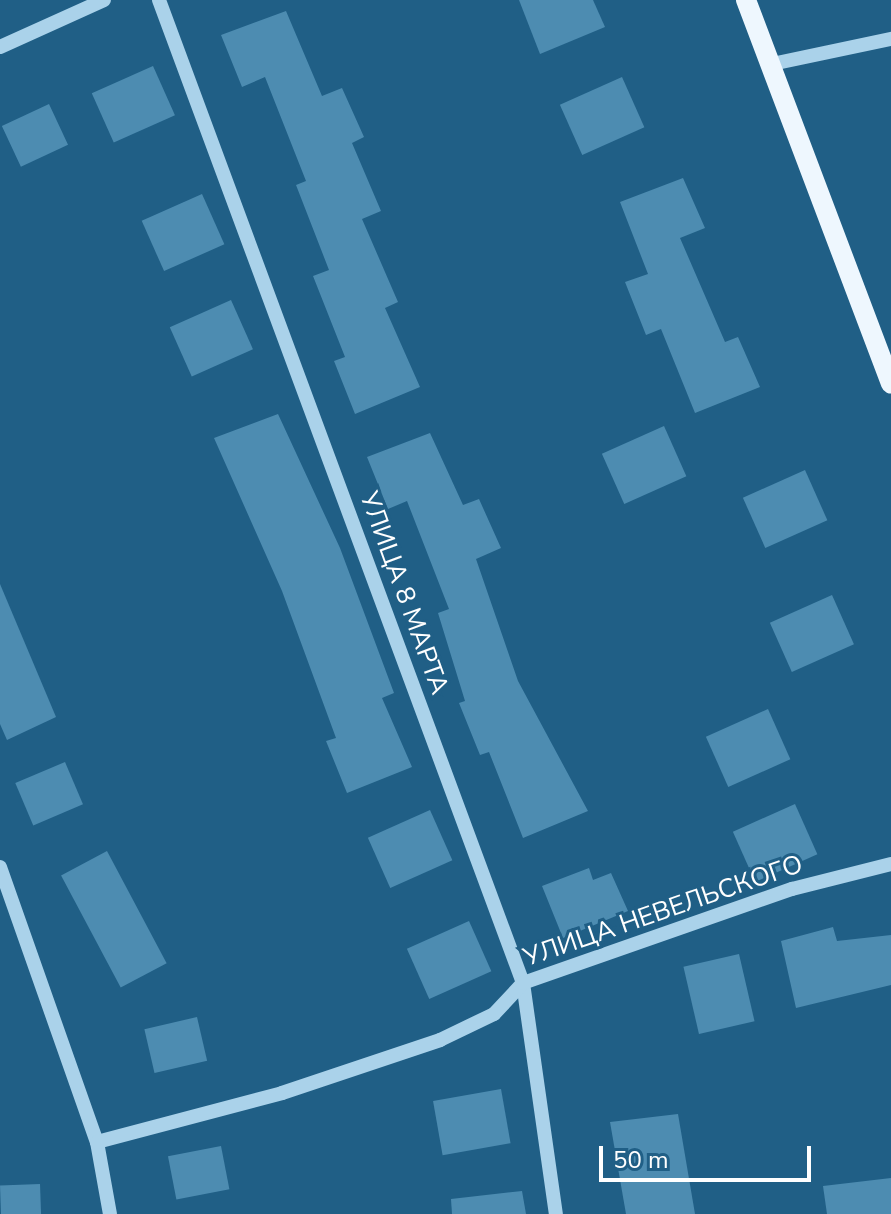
<!DOCTYPE html>
<html>
<head>
<meta charset="utf-8">
<style>
  body { margin:0 }
  #map { position:relative; width:891px; height:1214px; overflow:hidden; background:#205f86; font-family:"Nunito Sans",sans-serif }
  div>[style] { position:absolute }
  .building>* { inset:0; background:#4d8cb1; transform-origin:0 0 }
  .minor>* { height:14px; margin:-7px; padding:0 7px; transform-origin:7px; border-radius:7px; background:#aad2ea }
  .major>* { height:20px; margin:-10px; padding:0 10px; transform-origin:10px; border-radius:10px; background:#eef7fe }
  span { translate:-50% -50%; white-space:nowrap; text-align:center; line-height:1.15; -webkit-text-stroke:6px #205f86; paint-order:stroke }
  .street-label { font-size:26px; color:#fff }
  .scale { position:absolute; left:599px; top:1146px; width:212px; height:36px; box-sizing:border-box; border:4px solid #fff; border-top:0; padding-left:10px; font-size:24px; line-height:28px; white-space:nowrap; color:#fff; -webkit-text-stroke:6px #205f86; paint-order:stroke }
</style>
</head>
<body>
<div id="map">
  <div class="building">
    <div style="clip-path:polygon(519px 0,593px 0,605px 27px,540px 54px)"></div>
    <div style="clip-path:polygon(286px 11px,322px 96px,342px 88px,364px 137px,352px 143px,381px 211px,362px 219px,398px 302px,385px 308px,420px 387px,355px 414px,334px 361px,345px 357px,313px 276px,329px 270px,296px 185px,306px 181px,265px 77px,242px 87px,221px 35px)"></div>
    <div style="left:153px;top:66px;width:54px;height:67px;rotate:66deg"></div>
    <div style="left:622px;top:77px;width:55px;height:68px;rotate:66deg"></div>
    <div style="left:49px;top:104px;width:45px;height:52px;rotate:65deg"></div>
    <div style="clip-path:polygon(683px 178px,705px 228px,680px 238px,725px 342px,738px 337px,760px 387px,695px 413px,661px 329px,646px 335px,625px 282px,648px 274px,620px 202px)"></div>
    <div style="left:202px;top:194px;width:55px;height:66px;rotate:66deg"></div>
    <div style="left:231px;top:300px;width:54px;height:67px;rotate:66deg"></div>
    <div style="clip-path:polygon(278px 414px,340px 548px,394px 693px,382px 698px,412px 767px,347px 793px,326px 741px,336px 738px,282px 591px,214px 438px)"></div>
    <div style="left:664px;top:426px;width:55px;height:68px;rotate:66deg"></div>
    <div style="clip-path:polygon(430px 433px,463px 505px,479px 499px,501px 548px,476px 559px,518px 681px,588px 811px,523px 838px,489px 752px,480px 755px,459px 703px,465px 701px,438px 613px,449px 609px,407px 501px,388px 509px,367px 457px)"></div>
    <div style="left:805px;top:470px;width:55px;height:68px;rotate:66deg"></div>
    <div style="clip-path:polygon(0 584px,56px 717px,7px 740px,0 724px)"></div>
    <div style="left:832px;top:595px;width:54px;height:68px;rotate:66deg"></div>
    <div style="left:768px;top:709px;width:55px;height:68px;rotate:66deg"></div>
    <div style="left:65px;top:762px;width:46px;height:54px;rotate:67deg"></div>
    <div style="left:795px;top:804px;width:55px;height:68px;rotate:66deg"></div>
    <div style="left:430px;top:810px;width:55px;height:68px;rotate:66deg"></div>
    <div style="left:107px;top:851px;width:127px;height:52px;rotate:62deg"></div>
    <div style="clip-path:polygon(589px 868px,593px 880px,611px 873px,628px 911px,563px 938px,542px 886px)"></div>
    <div style="left:469px;top:921px;width:55px;height:68px;rotate:66deg"></div>
    <div style="clip-path:polygon(833px 927px,837px 941px,891px 935px,891px 985px,796px 1008px,781px 941px)"></div>
    <div style="left:739px;top:954px;width:69px;height:57px;rotate:77deg"></div>
    <div style="left:197px;top:1017px;width:45px;height:54px;rotate:77deg"></div>
    <div style="left:501px;top:1089px;width:55px;height:69px;rotate:80deg"></div>
    <div style="clip-path:polygon(678px 1114px,695px 1214px,626px 1214px,610px 1122px)"></div>
    <div style="left:221px;top:1146px;width:44px;height:54px;rotate:79deg"></div>
    <div style="clip-path:polygon(891px 1178px,891px 1214px,827px 1214px,823px 1186px)"></div>
    <div style="left:40px;top:1184px;width:30px;height:40px;rotate:88deg"></div>
    <div style="clip-path:polygon(522px 1191px,526px 1214px,452px 1214px,451px 1199px)"></div>
  </div>
  <div class="minor">
    <div style="left:159px;top:0;width:1048px;rotate:69.68deg"></div>
    <div style="left:523px;top:983px;width:233px;rotate:81.9deg"></div>
    <div style="left:0;top:47px;width:114px;rotate:-24.3deg"></div>
    <div style="left:772px;top:64px;width:122px;rotate:-11.9deg"></div>
    <div style="left:0;top:867px;width:292px;rotate:70.6deg"></div>
    <div style="left:97px;top:1142px;width:73px;rotate:79.8deg"></div>
    <div style="left:97px;top:1142px;width:191px;rotate:-14.8deg"></div>
    <div style="left:282px;top:1093px;width:167px;rotate:-18.5deg"></div>
    <div style="left:440px;top:1040px;width:60px;rotate:-25.7deg"></div>
    <div style="left:494px;top:1014px;width:42px;rotate:-46.9deg"></div>
    <div style="left:523px;top:983px;width:285px;rotate:-19.3deg"></div>
    <div style="left:792px;top:889px;width:102px;rotate:-14.2deg"></div>
  </div>
  <div class="major">
    <div style="left:746px;top:0;width:410px;rotate:69.3deg"></div>
  </div>
  <div class="street-label">
    <span style="left:404px;top:593px;rotate:70deg">УЛИЦА 8 МАРТА</span>
    <span style="left:663px;top:911px;rotate:-19deg">УЛИЦА НЕВЕЛЬСКОГО</span>
  </div>
  <div class="scale">50 m</div>
</div>
</body>
</html>
